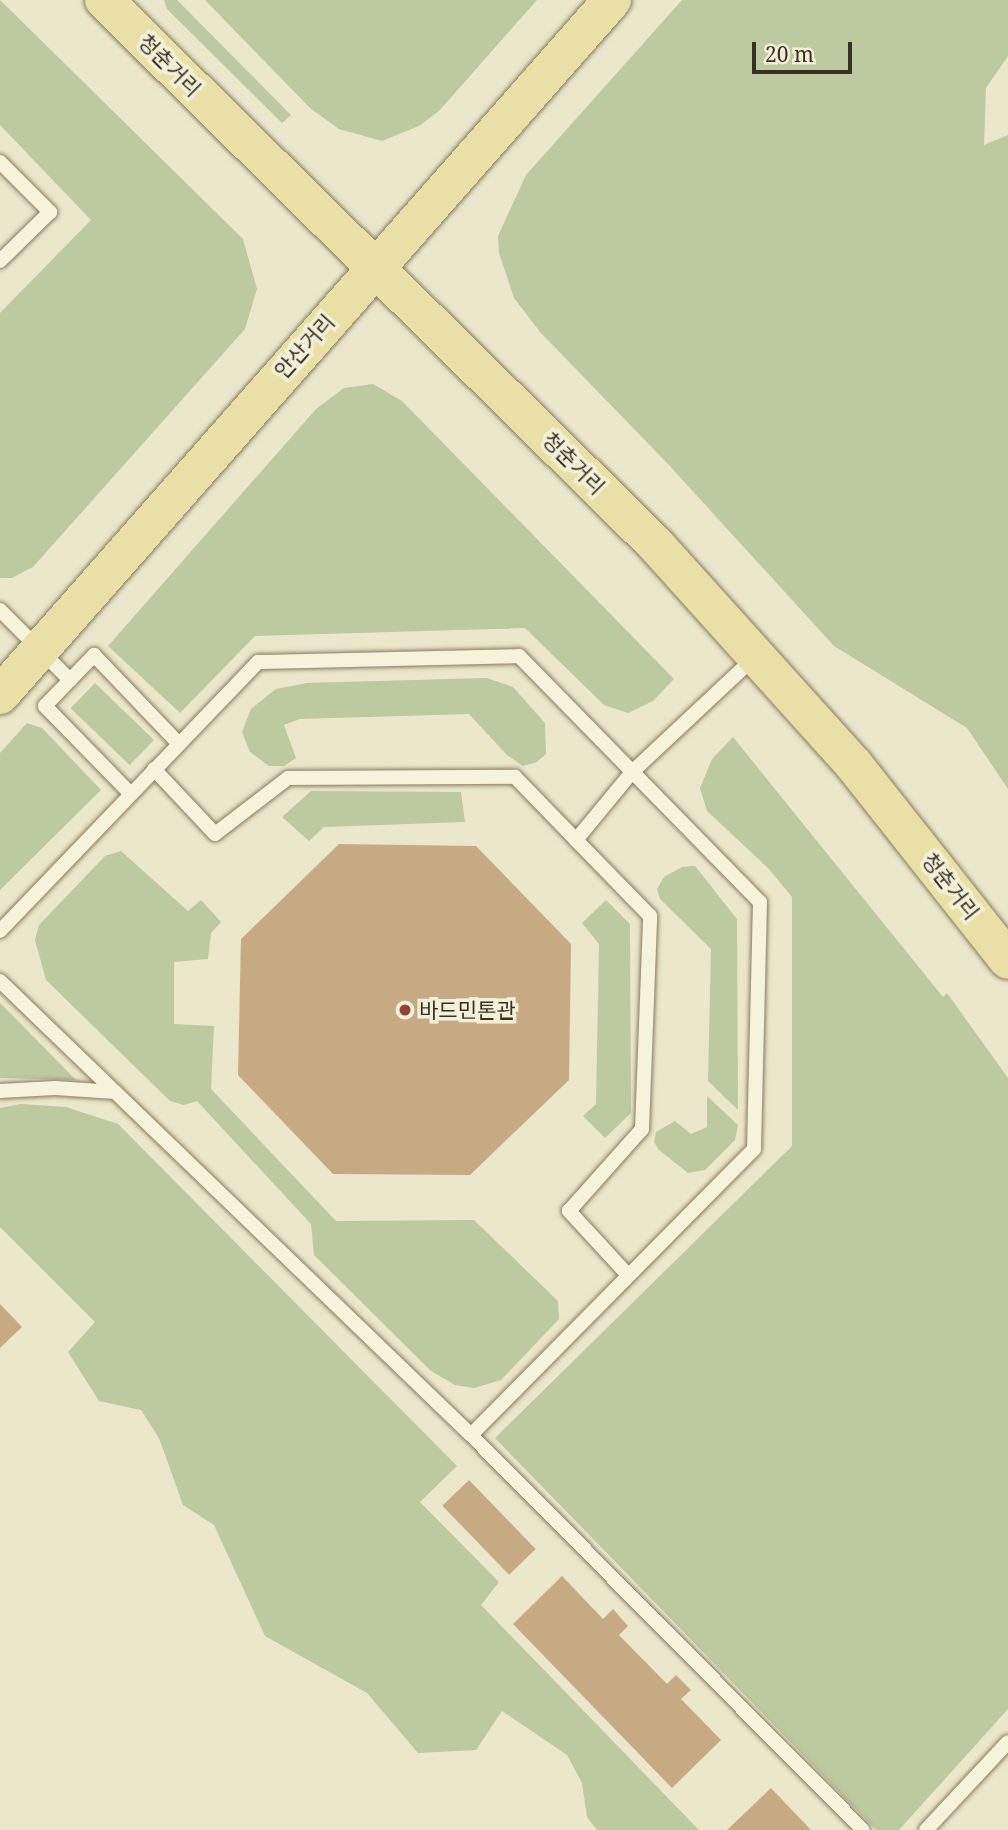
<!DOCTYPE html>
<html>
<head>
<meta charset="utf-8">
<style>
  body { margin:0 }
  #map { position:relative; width:1008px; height:1830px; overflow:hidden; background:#ebe7ca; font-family:"Noto Serif","Noto Sans KR",serif }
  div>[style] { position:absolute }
  .green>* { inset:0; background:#bdc99f; transform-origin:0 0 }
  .building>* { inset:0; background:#c5aa84; transform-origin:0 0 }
  .roads { filter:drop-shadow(0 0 2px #867b60) drop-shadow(0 0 2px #867b60) }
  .lane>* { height:14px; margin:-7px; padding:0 7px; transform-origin:7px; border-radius:7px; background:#f6f3dd }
  .primary>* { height:38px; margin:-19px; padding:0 19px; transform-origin:19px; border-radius:19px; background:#eae0a7 }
  .dots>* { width:19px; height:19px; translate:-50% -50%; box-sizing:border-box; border:4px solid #f3f0d9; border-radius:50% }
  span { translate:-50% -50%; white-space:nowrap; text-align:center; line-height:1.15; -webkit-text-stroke:7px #f3f0d9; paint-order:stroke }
  .street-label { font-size:21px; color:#383122 }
  .poi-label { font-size:21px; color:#383122 }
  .left { translate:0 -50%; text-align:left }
  .scale { position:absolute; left:752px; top:42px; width:100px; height:32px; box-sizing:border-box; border:4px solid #383122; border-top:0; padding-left:9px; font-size:21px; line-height:24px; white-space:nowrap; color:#383122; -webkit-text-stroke:5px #f3f0d9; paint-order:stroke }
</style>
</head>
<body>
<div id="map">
  <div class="green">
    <div style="clip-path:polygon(0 0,243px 239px,257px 289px,245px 329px,33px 567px,12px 578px,0 578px,0 313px,91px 220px,0 125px)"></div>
    <div style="clip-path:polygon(164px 0,177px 0,291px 115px,282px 123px,167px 9px)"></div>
    <div style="clip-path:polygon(205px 0,537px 0,439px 111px,419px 126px,382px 141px,339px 129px,310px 108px)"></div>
    <div style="clip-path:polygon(682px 0,1008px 0,1008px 56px,986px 88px,984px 145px,1008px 135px,1008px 789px,967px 728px,834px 646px,668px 464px,540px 332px,514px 298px,499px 253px,498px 236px,526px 175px)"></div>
    <div style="clip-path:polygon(373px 384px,402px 401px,674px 679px,653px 701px,628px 713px,604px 705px,525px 628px,255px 636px,180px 713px,108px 646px,316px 409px,344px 388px)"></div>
    <div style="clip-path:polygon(487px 678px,513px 687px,545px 723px,546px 754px,537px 762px,523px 766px,507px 755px,469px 714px,300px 719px,284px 725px,296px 758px,284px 766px,269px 766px,250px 752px,242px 732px,251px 709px,276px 689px,307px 683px)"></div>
    <div style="left:95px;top:683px;width:82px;height:35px;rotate:44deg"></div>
    <div style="clip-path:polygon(27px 723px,42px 728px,101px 790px,0 890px,0 753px)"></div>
    <div style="clip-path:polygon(733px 737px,943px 997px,947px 993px,1008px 1078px,1008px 1709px,899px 1830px,876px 1830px,495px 1438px,792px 1146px,792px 897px,769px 869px,707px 811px,700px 788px,712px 759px)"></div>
    <div style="clip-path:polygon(311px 791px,461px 792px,465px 822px,324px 827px,309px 841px,282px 817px)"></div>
    <div style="clip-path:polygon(121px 851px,188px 911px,201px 900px,221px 922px,211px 933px,208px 959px,174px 962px,174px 1024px,214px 1026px,211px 1089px,336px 1221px,474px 1220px,558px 1301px,559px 1319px,501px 1380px,474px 1388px,455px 1385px,431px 1371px,314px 1255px,311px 1224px,197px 1101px,184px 1105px,170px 1101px,46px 980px,35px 940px,39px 925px,105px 856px)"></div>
    <div style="clip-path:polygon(695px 866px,737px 919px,738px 1110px,708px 1081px,711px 949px,660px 899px,657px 889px,664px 877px,682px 867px)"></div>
    <div style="clip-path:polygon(606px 900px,630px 924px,631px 1113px,605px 1138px,583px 1116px,596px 1104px,599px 944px,582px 923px)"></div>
    <div style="clip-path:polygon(0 1003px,19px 1022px,76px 1080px,0 1078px)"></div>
    <div style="clip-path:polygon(707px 1096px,738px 1125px,735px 1140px,705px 1170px,688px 1173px,659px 1150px,654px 1142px,656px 1132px,675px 1121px,691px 1134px,707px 1127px)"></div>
    <div style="clip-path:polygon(21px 1104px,66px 1107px,118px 1124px,457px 1466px,420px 1502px,499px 1582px,481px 1605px,699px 1830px,597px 1830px,587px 1817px,582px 1783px,567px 1755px,502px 1711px,476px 1750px,418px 1753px,367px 1693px,265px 1636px,214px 1525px,183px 1505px,159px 1438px,141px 1410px,99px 1401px,68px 1352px,95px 1322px,0 1227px,0 1108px)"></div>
  </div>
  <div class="building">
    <div style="clip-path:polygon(339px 844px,476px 846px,571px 944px,569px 1080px,470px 1175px,333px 1174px,238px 1075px,241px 939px)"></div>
    <div style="clip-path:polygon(0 1304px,22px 1327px,0 1348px)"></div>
    <div style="left:469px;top:1480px;width:96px;height:37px;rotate:46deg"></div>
    <div style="clip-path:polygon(562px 1576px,603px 1619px,613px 1609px,628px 1626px,619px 1635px,667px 1684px,676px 1675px,691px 1690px,681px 1699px,721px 1740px,672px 1788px,513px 1624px)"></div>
    <div style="clip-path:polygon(771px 1788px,811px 1830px,727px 1830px)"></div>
  </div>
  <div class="roads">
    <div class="lane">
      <div style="left:0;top:162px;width:71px;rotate:45deg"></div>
      <div style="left:50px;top:212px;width:70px;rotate:135.6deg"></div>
      <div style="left:0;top:610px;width:99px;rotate:45deg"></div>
      <div style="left:70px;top:680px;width:35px;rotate:-46deg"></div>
      <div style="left:94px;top:655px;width:123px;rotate:46.3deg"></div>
      <div style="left:70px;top:680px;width:36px;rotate:134deg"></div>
      <div style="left:45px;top:706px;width:123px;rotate:45.7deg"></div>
      <div style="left:154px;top:769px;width:89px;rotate:46.8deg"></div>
      <div style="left:215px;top:834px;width:92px;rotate:-37.5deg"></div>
      <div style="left:288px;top:778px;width:227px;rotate:-0.3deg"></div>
      <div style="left:515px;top:777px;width:88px;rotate:45.9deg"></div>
      <div style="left:0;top:931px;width:373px;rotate:-46.2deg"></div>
      <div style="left:258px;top:662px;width:261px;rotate:-1.3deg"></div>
      <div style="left:519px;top:656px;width:344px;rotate:45.6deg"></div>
      <div style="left:760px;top:902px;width:247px;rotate:91.4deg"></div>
      <div style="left:754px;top:1149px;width:402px;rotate:134.7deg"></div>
      <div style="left:0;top:981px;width:654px;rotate:43.95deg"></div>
      <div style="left:471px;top:1435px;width:556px;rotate:45.22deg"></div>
      <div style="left:0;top:1091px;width:55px;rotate:-3.1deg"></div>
      <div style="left:55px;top:1088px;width:60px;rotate:3.8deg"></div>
      <div style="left:627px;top:1274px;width:86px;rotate:-132.6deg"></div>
      <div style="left:569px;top:1211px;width:110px;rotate:-48.3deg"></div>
      <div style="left:642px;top:1129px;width:213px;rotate:-87.8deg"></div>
      <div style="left:650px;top:916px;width:106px;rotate:-134.2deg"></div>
      <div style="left:576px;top:840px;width:88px;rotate:-50.5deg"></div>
      <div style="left:632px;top:772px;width:167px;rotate:-43.1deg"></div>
      <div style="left:926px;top:1830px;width:120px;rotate:-47deg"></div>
    </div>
    <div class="primary">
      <div style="left:104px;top:0;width:776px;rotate:44.63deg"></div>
      <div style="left:656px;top:545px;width:296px;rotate:48deg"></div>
      <div style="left:854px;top:765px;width:248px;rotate:51.7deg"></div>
      <div style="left:0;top:695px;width:926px;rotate:-48.63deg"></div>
    </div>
  </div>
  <div class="dots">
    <div style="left:405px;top:1010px;background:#904436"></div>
  </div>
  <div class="street-label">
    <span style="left:170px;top:65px;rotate:45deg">청춘거리</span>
    <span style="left:304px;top:346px;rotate:-48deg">안산거리</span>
    <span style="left:574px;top:463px;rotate:45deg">청춘거리</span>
    <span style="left:951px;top:886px;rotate:52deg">청춘거리</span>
  </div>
  <div class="poi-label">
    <span class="left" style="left:419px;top:1010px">바드민톤관</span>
  </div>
  <div class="scale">20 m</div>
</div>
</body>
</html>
